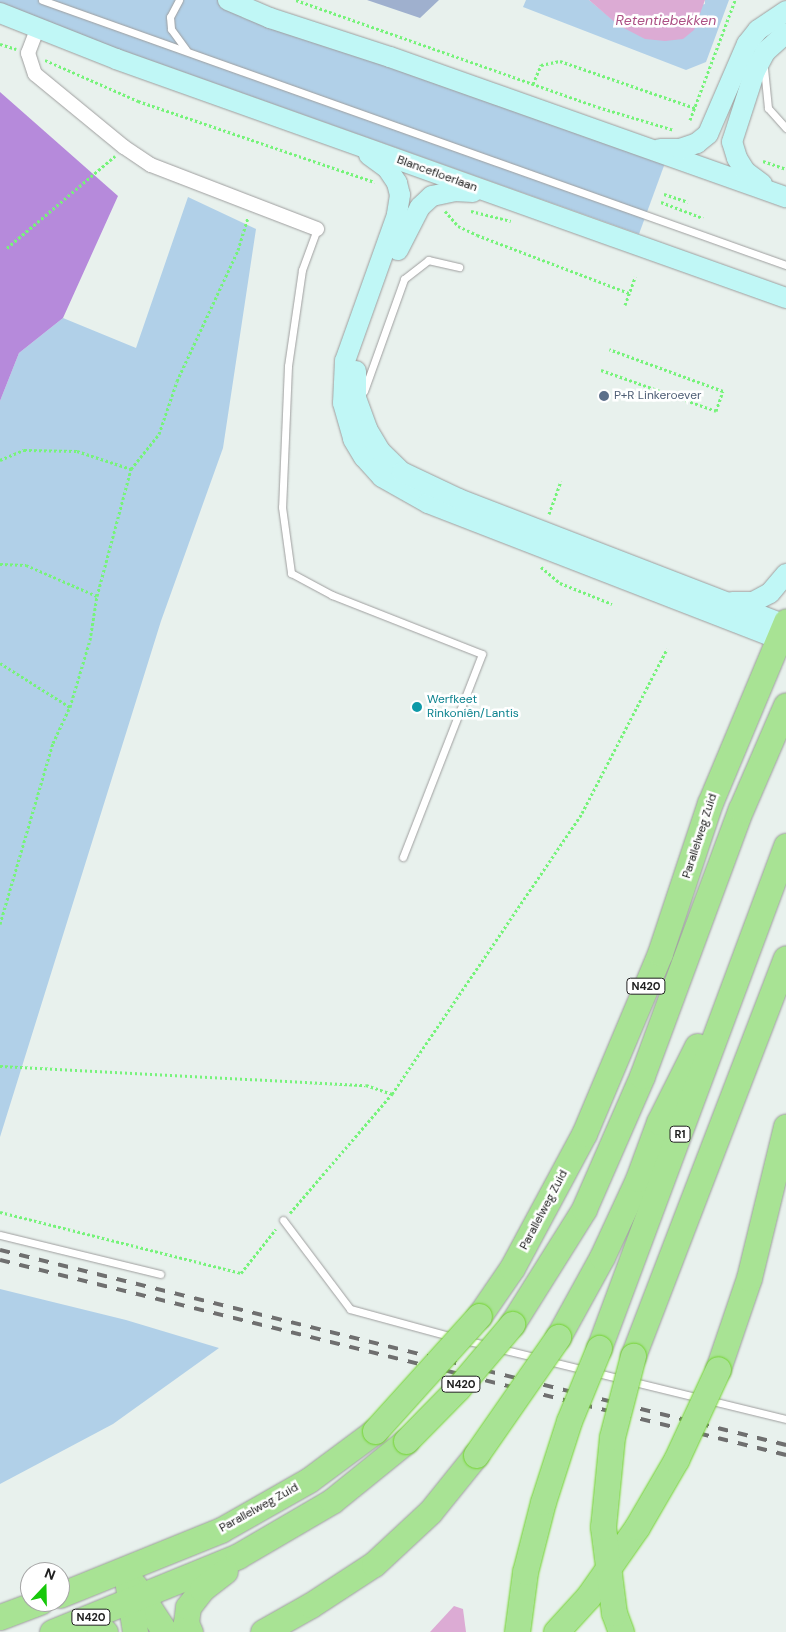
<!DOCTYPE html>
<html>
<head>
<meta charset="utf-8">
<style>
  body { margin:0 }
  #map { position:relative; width:786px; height:1632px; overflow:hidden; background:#e8f1ed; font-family:"DM Sans",sans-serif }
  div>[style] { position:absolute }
  .grass>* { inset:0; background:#b1d0e8 }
  .forest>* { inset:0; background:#9fb0ce }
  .pitch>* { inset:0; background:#b68adb }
  .water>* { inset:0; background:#dcabd4 }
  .path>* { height:3px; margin-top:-1.5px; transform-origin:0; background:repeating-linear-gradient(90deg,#76f37a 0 2.5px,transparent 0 5px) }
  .roads { filter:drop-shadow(0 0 1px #9e9e9e) drop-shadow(0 0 1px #9e9e9e) }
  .lane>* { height:7px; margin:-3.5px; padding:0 3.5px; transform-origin:3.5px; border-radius:3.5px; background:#fff }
  .street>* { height:14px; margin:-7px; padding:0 7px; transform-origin:7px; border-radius:7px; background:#fff }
  .secondary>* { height:20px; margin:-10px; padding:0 10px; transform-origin:10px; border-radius:10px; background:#c0f7f6 }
  .highway>* { height:25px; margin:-12.5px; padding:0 12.5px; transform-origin:12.5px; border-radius:12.5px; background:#a8e394 }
  .rail>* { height:4px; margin-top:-2px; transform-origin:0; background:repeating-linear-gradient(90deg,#6f6f6f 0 10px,transparent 0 20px) }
  .bridges { filter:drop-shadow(0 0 1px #73d330) drop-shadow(0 0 1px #73d330) }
  .highway-bridge>* { height:25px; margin:-12.5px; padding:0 12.5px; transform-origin:12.5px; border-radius:12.5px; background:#a8e394 }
  .dots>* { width:14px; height:14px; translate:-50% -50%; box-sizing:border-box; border:2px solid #fff; border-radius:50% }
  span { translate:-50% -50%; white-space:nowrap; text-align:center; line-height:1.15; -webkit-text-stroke:5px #fff; paint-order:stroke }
  .shield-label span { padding:1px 4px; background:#fff; border:1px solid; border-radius:4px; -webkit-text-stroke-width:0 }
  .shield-label { font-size:11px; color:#212121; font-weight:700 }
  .street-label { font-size:12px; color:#212121 }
  .service-label { font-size:12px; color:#4e5e75 }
  .left { translate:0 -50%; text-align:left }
  .culture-label { font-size:12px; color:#0d838f }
  .water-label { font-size:14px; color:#ad5185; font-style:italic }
  .north { position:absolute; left:20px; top:1562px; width:50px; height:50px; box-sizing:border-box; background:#fff; border:1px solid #a6a6a6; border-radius:50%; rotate:21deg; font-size:14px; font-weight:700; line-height:20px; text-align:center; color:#212121 }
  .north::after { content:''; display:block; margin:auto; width:18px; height:22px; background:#17c80a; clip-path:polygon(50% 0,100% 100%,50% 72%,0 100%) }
</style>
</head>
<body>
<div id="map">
  <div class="grass">
    <div style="clip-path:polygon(0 0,220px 0,665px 163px,639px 234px,0 7px)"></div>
    <div style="clip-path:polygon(526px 0,589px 0,619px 25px,705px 4px,705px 0,729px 0,706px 62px,686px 70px,523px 7px)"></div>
    <div style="clip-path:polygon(188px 197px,256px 229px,223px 448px,161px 621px,0 1137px,0 401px,19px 353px,63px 318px,136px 348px)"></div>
    <div style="clip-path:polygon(0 1289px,126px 1320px,219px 1348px,113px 1424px,0 1484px)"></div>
  </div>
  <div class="forest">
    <div style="clip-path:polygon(367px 0,439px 0,420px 18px)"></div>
  </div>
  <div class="pitch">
    <div style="clip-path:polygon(0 92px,118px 196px,63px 318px,19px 353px,0 401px)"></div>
  </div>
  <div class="water">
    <div style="clip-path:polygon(589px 0,705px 0,694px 30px,683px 39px,665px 41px,645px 39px,618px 25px)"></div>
    <div style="clip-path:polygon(454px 1606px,463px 1609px,466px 1632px,430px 1632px)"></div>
  </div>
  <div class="path">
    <div style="left:296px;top:0;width:320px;rotate:19.5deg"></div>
    <div style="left:598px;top:107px;width:79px;rotate:16.8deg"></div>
    <div style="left:0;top:44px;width:17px;rotate:17deg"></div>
    <div style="left:45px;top:60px;width:102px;rotate:23.8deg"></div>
    <div style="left:138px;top:101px;width:250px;rotate:18.9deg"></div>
    <div style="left:533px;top:84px;width:21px;rotate:-67deg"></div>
    <div style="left:541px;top:65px;width:19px;rotate:-12deg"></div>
    <div style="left:560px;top:61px;width:143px;rotate:19.2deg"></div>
    <div style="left:690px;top:120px;width:128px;rotate:-69.4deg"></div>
    <div style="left:763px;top:161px;width:24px;rotate:19deg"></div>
    <div style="left:664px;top:194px;width:25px;rotate:18deg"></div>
    <div style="left:661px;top:202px;width:45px;rotate:20.9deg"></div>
    <div style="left:445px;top:211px;width:20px;rotate:49deg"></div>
    <div style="left:458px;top:226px;width:21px;rotate:25deg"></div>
    <div style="left:477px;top:235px;width:163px;rotate:20.9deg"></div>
    <div style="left:471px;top:211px;width:41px;rotate:14deg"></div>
    <div style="left:7px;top:248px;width:142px;rotate:-40.4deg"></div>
    <div style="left:625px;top:305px;width:30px;rotate:-70deg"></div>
    <div style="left:601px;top:370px;width:122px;rotate:19.6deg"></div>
    <div style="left:716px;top:411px;width:21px;rotate:-71deg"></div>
    <div style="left:723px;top:391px;width:121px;rotate:-159.8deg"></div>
    <div style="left:0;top:460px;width:26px;rotate:-23deg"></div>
    <div style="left:24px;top:450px;width:53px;rotate:1.1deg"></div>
    <div style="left:77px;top:451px;width:57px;rotate:18.4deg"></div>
    <div style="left:131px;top:469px;width:45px;rotate:-51.3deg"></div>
    <div style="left:159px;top:434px;width:56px;rotate:-71.2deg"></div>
    <div style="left:177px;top:381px;width:145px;rotate:-65deg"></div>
    <div style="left:238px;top:250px;width:34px;rotate:-73deg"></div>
    <div style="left:549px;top:514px;width:35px;rotate:-70deg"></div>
    <div style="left:0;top:564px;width:26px;rotate:2deg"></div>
    <div style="left:26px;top:565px;width:77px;rotate:23.6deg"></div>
    <div style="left:541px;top:567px;width:25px;rotate:40deg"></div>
    <div style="left:560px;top:583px;width:56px;rotate:22deg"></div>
    <div style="left:0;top:663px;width:83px;rotate:32.2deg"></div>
    <div style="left:0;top:924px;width:189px;rotate:-73.7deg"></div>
    <div style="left:53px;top:743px;width:40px;rotate:-65deg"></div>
    <div style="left:70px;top:707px;width:70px;rotate:-73.4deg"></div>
    <div style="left:90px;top:640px;width:45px;rotate:-81deg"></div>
    <div style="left:97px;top:596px;width:131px;rotate:-75deg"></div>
    <div style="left:0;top:1066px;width:366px;rotate:3deg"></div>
    <div style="left:366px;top:1085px;width:28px;rotate:19deg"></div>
    <div style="left:0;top:1212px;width:249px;rotate:14.2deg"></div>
    <div style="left:241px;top:1273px;width:56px;rotate:-51.5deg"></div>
    <div style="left:290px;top:1213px;width:157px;rotate:-49.4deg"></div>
    <div style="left:392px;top:1094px;width:339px;rotate:-55.9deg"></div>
    <div style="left:582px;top:813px;width:185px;rotate:-62.6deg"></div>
  </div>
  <div class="roads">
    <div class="lane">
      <div style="left:42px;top:0;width:790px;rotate:19.61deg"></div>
      <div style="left:179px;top:0;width:19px;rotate:118deg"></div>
      <div style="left:170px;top:17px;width:12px;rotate:85deg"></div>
      <div style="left:171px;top:29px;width:26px;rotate:54deg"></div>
      <div style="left:764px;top:68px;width:40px;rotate:84.3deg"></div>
      <div style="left:768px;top:108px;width:27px;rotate:48deg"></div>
      <div style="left:317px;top:229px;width:44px;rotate:110.1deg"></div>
      <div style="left:302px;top:270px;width:97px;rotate:98.3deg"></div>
      <div style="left:288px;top:366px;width:141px;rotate:92.4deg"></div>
      <div style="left:282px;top:507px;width:67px;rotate:82.2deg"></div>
      <div style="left:291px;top:573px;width:47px;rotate:28.2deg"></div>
      <div style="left:332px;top:595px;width:161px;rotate:21.5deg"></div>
      <div style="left:482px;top:654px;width:218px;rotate:111.3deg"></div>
      <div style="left:364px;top:391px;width:119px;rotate:-70.3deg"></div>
      <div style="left:404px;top:279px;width:31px;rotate:-38deg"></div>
      <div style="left:428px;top:260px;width:32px;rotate:13deg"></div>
      <div style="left:283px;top:1220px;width:111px;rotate:53deg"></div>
      <div style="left:350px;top:1309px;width:107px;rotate:15.2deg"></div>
      <div style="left:0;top:1235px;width:165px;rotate:13.7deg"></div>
      <div style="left:463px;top:1340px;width:25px;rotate:12deg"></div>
      <div style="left:497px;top:1348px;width:42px;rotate:13.7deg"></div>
      <div style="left:548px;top:1361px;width:245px;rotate:13.7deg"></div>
    </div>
    <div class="street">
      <div style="left:38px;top:27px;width:28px;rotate:111deg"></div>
      <div style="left:28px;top:53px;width:22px;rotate:72deg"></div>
      <div style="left:35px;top:74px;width:115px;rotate:39.4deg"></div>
      <div style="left:124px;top:147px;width:32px;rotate:34deg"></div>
      <div style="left:151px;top:165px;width:178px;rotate:21.1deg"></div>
    </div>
    <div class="secondary">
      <div style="left:228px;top:0;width:46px;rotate:23.2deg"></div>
      <div style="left:270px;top:18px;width:126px;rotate:18deg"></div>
      <div style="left:390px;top:57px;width:420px;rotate:19.5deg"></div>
      <div style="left:0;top:13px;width:125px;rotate:21.6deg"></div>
      <div style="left:116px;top:59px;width:711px;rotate:19.63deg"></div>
      <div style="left:660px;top:149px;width:20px"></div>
      <div style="left:680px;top:149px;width:18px;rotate:-19deg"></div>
      <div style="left:697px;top:143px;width:14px;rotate:-39deg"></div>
      <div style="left:708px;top:134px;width:98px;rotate:-66.6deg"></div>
      <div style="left:747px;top:44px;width:18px;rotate:-52deg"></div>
      <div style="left:758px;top:30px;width:34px;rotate:-34deg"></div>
      <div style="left:369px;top:155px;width:22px;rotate:36deg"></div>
      <div style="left:387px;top:168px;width:18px;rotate:56deg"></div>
      <div style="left:397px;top:183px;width:12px;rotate:76deg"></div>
      <div style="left:400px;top:195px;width:20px;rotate:99deg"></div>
      <div style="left:397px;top:215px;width:155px;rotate:109.6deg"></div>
      <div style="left:345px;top:361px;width:42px;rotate:92.7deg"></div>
      <div style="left:343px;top:403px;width:37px;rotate:74deg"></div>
      <div style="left:353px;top:439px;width:21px;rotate:59deg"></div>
      <div style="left:364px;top:457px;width:27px;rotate:48deg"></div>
      <div style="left:382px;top:477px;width:53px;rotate:29.5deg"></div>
      <div style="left:428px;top:503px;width:384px;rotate:21.2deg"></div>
      <div style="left:762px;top:184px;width:21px;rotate:-143deg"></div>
      <div style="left:745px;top:171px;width:15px;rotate:-122deg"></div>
      <div style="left:737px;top:158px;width:17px;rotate:-107deg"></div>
      <div style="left:732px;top:142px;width:75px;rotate:-72.1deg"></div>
      <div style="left:755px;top:71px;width:21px;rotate:-62deg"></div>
      <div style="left:765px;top:52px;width:28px;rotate:-42deg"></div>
      <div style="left:398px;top:250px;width:48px;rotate:-62.9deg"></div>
      <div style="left:420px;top:207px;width:16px;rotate:-43deg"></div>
      <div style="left:432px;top:196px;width:24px;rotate:-12deg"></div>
      <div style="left:455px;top:191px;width:18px;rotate:3deg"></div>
      <div style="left:356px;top:371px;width:27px;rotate:90deg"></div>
      <div style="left:356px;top:398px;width:33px;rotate:70deg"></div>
      <div style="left:367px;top:429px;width:26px;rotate:59deg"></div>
      <div style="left:380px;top:451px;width:30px;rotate:44deg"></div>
      <div style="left:402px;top:472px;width:63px;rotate:25.3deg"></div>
      <div style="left:459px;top:499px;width:350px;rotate:21.1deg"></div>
      <div style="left:732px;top:602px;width:21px"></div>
      <div style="left:753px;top:602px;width:19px;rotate:-28deg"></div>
      <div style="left:770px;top:593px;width:25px;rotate:-50deg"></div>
    </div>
    <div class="highway">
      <div style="left:479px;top:1316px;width:58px;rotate:-55.5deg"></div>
      <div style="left:512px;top:1268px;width:152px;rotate:-61.8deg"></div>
      <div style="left:584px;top:1134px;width:196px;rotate:-67.2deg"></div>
      <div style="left:660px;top:953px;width:158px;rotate:-71.6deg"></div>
      <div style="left:710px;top:803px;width:197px;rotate:-67.3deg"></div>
      <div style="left:512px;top:1324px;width:136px;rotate:-57.9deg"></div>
      <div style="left:584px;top:1209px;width:145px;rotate:-66.4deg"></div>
      <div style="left:642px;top:1076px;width:285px;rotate:-69.7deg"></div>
      <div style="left:741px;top:809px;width:113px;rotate:-66.6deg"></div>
      <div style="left:558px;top:1337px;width:91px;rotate:-61.2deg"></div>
      <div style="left:602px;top:1257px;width:86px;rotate:-65.2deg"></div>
      <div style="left:638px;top:1179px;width:61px;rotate:-69.8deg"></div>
      <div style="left:659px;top:1122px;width:85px;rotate:-63.4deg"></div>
      <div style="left:599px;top:1348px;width:536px;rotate:-69.57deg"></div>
      <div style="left:633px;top:1356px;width:426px;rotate:-69deg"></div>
      <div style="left:718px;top:1369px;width:96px;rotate:-71.2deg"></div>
      <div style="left:749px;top:1278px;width:156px;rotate:-76.3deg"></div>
      <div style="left:134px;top:1585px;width:56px;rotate:56.6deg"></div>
      <div style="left:128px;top:1586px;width:47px;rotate:81.3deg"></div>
      <div style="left:60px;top:1595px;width:174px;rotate:-22deg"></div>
      <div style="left:221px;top:1530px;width:101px;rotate:-29.6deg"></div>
      <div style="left:309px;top:1480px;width:82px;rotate:-36.6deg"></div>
      <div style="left:0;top:1617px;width:43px;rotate:-20.6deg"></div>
      <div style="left:52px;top:1632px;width:201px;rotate:-22.2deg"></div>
      <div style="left:238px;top:1556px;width:109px;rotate:-30.3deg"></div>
      <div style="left:332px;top:1501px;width:95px;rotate:-39deg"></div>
      <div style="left:99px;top:1632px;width:6px"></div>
      <div style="left:190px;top:1632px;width:10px;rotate:-114deg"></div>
      <div style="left:186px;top:1623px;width:16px;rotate:-83deg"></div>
      <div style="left:188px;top:1607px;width:23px;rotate:-52deg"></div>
      <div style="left:202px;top:1589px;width:29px;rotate:-38deg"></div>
      <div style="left:263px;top:1632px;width:55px;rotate:-29.4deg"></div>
      <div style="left:311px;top:1605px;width:75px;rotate:-33.1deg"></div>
      <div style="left:374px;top:1564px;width:76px;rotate:-42.9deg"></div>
      <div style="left:430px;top:1512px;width:73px;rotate:-51.1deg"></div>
    </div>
  </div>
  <div class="rail">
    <div style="left:0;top:1250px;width:810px;rotate:13.93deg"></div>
    <div style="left:0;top:1260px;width:810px;rotate:13.93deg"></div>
  </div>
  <div class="bridges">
    <div class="highway-bridge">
      <div style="left:375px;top:1431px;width:155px;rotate:-47.9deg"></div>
      <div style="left:406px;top:1441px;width:74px;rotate:-45.5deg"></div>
      <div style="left:458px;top:1388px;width:84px;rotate:-49.8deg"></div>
      <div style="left:476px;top:1455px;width:144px;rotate:-55.2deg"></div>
      <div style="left:517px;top:1632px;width:61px;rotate:-82.4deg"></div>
      <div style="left:525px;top:1572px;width:72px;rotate:-75.6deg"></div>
      <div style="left:543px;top:1502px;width:85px;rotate:-72.2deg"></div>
      <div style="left:569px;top:1421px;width:79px;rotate:-67.7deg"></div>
      <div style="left:556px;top:1632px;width:47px;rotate:-47.6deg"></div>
      <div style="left:588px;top:1597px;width:85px;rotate:-55deg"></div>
      <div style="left:637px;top:1527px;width:78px;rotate:-59.8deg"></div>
      <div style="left:676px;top:1460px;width:100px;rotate:-65.2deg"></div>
      <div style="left:621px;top:1632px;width:20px;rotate:-110deg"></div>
      <div style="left:614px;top:1613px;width:87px;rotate:-97.3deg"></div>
      <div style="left:603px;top:1527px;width:90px;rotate:-84.3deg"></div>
      <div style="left:612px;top:1437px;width:84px;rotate:-75.5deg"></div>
    </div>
  </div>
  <div class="dots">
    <div style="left:604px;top:396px;background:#5c6f8a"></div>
    <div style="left:417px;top:707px;background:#0f9aa8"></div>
  </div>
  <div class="shield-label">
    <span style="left:646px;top:986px">N420</span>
    <span style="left:680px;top:1134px">R1</span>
    <span style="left:461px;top:1384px">N420</span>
    <span style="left:91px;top:1617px">N420</span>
  </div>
  <div class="street-label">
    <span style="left:437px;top:174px;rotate:20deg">Blancefloerlaan</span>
    <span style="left:700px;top:836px;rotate:-72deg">Parallelweg Zuid</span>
    <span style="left:544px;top:1210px;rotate:-62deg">Parallelweg Zuid</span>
    <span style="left:259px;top:1508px;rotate:-29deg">Parallelweg Zuid</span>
  </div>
  <div class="service-label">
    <span class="left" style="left:614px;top:396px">P+R Linkeroever</span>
  </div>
  <div class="culture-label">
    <span class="left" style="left:427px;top:707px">Werfkeet<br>Rinkoniên/Lantis</span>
  </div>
  <div class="water-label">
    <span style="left:666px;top:20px">Retentiebekken</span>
  </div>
  <div class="north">N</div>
</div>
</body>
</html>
